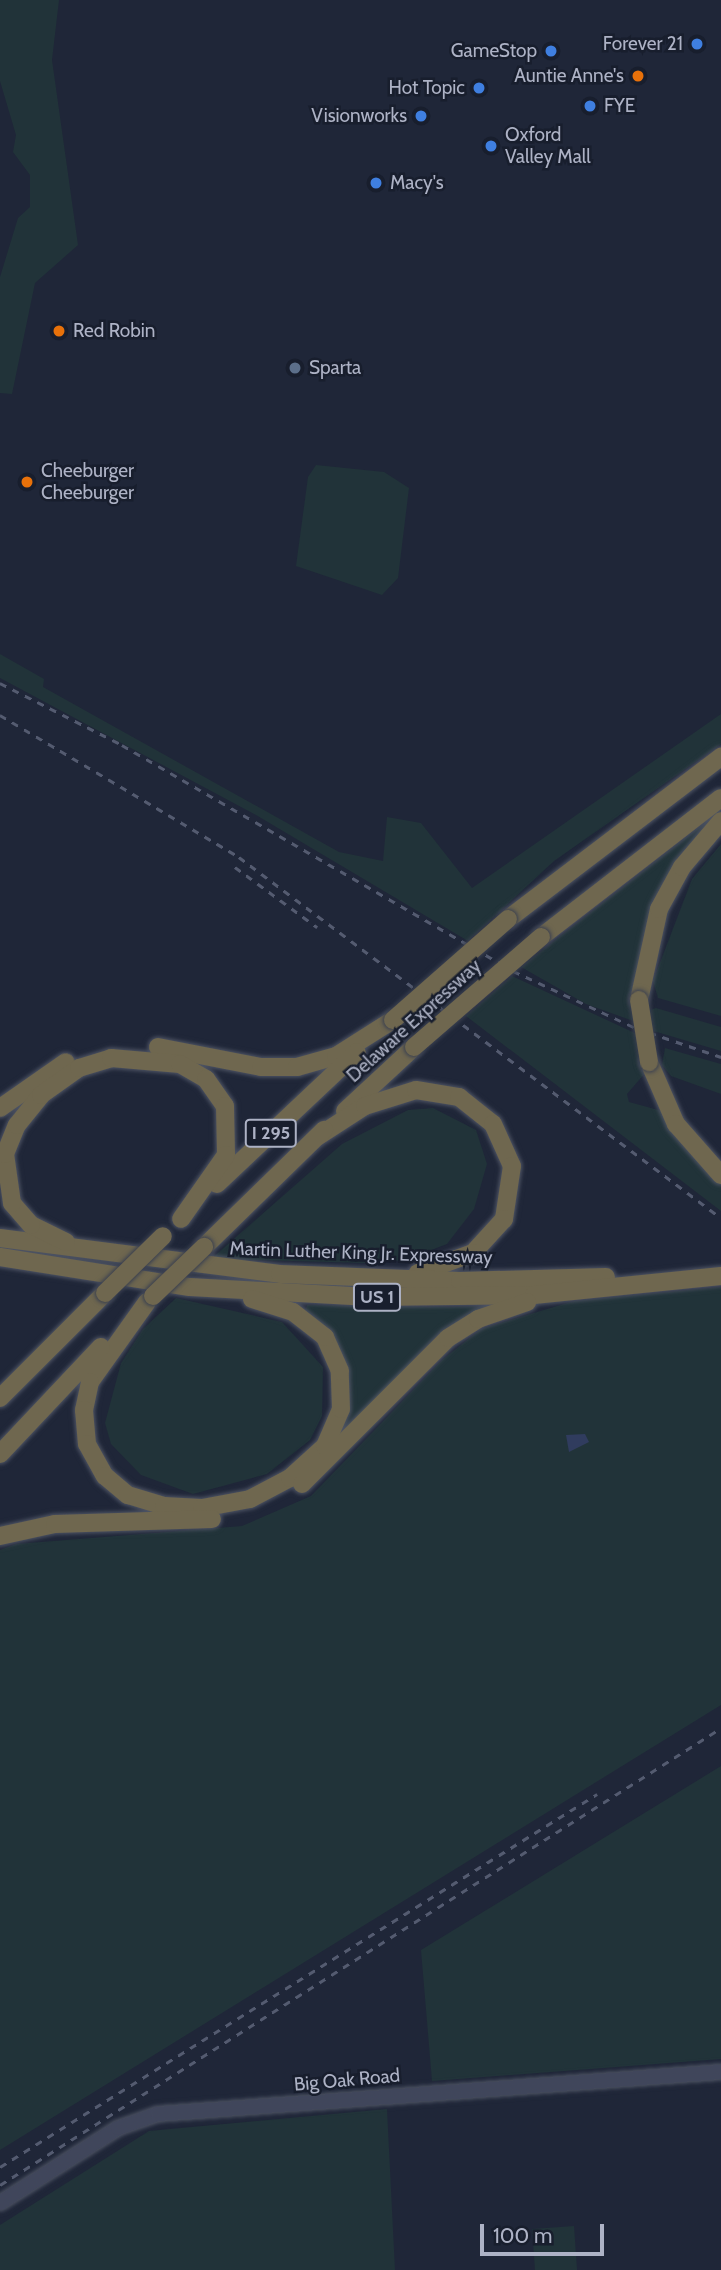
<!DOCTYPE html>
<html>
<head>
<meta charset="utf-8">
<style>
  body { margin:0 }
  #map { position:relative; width:721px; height:2270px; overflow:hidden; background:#1f2638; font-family:Cabin,sans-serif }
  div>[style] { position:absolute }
  .green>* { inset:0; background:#213339; transform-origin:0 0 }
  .water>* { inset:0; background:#303c5e }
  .roads { filter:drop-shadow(0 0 2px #4d5363) drop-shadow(0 0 2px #4d5363) }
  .secondary>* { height:14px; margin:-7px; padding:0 7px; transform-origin:7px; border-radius:7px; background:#40465b }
  .highway>* { height:18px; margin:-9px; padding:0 9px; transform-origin:9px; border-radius:9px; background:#6f674f }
  .rail>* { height:2.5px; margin-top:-1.25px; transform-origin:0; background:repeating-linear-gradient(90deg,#545b70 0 7px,transparent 0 14px) }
  .bridges { filter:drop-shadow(0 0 2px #3a4050) drop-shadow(0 0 2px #3a4050) }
  .highway-bridge>* { height:18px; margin:-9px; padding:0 9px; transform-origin:9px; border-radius:9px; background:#6f674f }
  .dots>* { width:19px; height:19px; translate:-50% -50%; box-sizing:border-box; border:4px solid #181e2d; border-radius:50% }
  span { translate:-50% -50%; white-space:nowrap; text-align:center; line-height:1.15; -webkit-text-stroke:5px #181e2d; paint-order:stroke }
  .shield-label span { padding:2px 5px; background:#181e2d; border:2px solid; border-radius:5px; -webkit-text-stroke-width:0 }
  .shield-label { font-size:18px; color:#adb2c5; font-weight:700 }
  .poi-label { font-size:19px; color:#adb2c5 }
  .right { translate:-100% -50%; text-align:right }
  .left { translate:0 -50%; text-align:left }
  .street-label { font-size:19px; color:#adb2c5 }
  .scale { position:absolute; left:480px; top:2224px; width:124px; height:32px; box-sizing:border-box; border:4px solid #adb2c5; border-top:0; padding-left:9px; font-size:21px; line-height:24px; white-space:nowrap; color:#adb2c5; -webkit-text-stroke:5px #181e2d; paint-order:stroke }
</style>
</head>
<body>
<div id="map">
  <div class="green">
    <div style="clip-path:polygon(0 0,59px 0,52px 60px,78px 245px,35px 283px,12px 394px,0 393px,0 277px,18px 218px,30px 207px,30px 175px,13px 152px,16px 135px,0 81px)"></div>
    <div style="clip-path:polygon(316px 465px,384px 472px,409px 488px,398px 578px,382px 595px,296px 566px,308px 477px)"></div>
    <div style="clip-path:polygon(0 654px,44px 679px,43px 687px,339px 852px,383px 861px,387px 817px,421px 823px,472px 888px,721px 714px,721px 744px,554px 861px,468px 941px,256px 815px,0 678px)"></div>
    <div style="clip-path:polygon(721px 810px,648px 923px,637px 979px,636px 1022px,586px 1004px,521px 967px)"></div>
    <div style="clip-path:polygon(721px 844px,721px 1016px,658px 998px,653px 981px,692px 879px)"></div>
    <div style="clip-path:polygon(512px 976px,637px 1034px,646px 1072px,627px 1094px,629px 1102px,662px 1111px,721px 1182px,721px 1211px,466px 1016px)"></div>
    <div style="clip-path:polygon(656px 1008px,721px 1027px,721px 1051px,650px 1030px,650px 1010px)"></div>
    <div style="clip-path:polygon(665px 1048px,721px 1064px,721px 1094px,671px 1076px,662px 1065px)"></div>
    <div style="clip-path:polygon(433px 1108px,476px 1130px,487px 1164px,474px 1209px,447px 1244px,405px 1260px,366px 1263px,211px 1259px,342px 1144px,408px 1110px)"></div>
    <div style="clip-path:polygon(721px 1287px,721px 1705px,0 2150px,0 1550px,16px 1544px,242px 1526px,311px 1496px,442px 1360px,481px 1329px,574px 1301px)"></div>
    <div style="clip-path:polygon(176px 1298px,282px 1322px,323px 1367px,322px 1416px,310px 1440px,267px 1474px,193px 1494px,141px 1475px,111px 1444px,105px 1423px,121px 1363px,143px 1329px)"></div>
    <div style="clip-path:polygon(307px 1305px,449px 1307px,499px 1306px,324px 1458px,347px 1382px,305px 1312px)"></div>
    <div style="clip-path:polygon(721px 1766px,721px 2059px,432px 2081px,421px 1950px)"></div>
    <div style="clip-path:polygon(387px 2109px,395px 2270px,0 2270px,0 2225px,149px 2131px)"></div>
    <div style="left:574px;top:2226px;width:44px;height:42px;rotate:86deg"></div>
  </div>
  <div class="water">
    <div style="clip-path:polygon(585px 1434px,589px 1442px,569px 1452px,566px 1435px)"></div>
  </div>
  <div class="roads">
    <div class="secondary">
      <div style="left:0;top:2203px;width:140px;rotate:-32.4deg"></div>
      <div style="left:118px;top:2128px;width:42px;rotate:-19.3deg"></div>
      <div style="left:158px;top:2114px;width:565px;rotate:-4.27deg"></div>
    </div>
    <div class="highway">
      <div style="left:508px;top:919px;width:268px;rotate:-37.3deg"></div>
      <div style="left:541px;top:937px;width:227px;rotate:-37.7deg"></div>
      <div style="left:639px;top:1000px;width:93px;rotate:-77.6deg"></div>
      <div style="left:659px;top:909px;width:48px;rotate:-61.3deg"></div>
      <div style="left:682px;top:867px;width:60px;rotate:-49.7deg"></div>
      <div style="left:158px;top:1047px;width:105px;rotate:11deg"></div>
      <div style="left:261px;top:1067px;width:36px"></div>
      <div style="left:297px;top:1067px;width:41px;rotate:-15.8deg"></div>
      <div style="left:336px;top:1056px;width:67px;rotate:-32.3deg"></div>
      <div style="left:649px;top:1062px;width:68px;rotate:66.5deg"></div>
      <div style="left:676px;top:1124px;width:68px;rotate:48.6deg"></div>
      <div style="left:0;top:1108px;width:80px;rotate:-34.9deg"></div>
      <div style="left:345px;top:1111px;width:94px;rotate:-42.8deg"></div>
      <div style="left:317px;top:1137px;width:57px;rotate:-32.9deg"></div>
      <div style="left:365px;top:1106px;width:53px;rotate:-17.4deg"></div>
      <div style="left:416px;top:1090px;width:44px;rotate:9.2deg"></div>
      <div style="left:459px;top:1097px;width:43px;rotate:38.5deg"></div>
      <div style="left:493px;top:1124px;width:46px;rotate:65.7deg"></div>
      <div style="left:512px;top:1166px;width:54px;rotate:98.6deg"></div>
      <div style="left:504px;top:1219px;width:46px;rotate:132.4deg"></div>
      <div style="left:473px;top:1253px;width:59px;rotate:160deg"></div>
      <div style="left:217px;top:1184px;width:192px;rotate:-43.3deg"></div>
      <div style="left:0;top:1238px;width:282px;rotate:7.3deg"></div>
      <div style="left:280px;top:1274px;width:180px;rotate:2.2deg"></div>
      <div style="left:460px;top:1281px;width:146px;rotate:-1.6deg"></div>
      <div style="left:66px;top:1242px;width:39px;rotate:-154deg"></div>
      <div style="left:31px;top:1225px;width:29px;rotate:-131deg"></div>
      <div style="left:12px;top:1203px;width:49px;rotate:-98.1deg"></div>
      <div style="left:5px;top:1154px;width:31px;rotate:-68deg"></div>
      <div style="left:17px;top:1125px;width:38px;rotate:-51deg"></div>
      <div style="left:41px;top:1095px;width:47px;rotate:-35.4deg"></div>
      <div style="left:79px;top:1068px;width:34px;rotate:-17deg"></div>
      <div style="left:111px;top:1058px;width:69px;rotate:5deg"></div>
      <div style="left:180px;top:1064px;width:30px;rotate:30deg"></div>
      <div style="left:206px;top:1079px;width:33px;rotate:55deg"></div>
      <div style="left:225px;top:1106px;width:49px;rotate:88.8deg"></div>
      <div style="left:226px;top:1155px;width:78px;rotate:125.1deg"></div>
      <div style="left:204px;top:1247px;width:168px;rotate:-44.3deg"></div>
      <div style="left:0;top:1257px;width:192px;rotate:9deg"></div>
      <div style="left:190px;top:1287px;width:180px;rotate:3.2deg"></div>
      <div style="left:370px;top:1297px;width:164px;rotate:-0.7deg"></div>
      <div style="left:534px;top:1295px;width:188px;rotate:-5.8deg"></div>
      <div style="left:147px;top:1302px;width:98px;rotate:125.5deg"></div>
      <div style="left:90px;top:1382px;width:29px;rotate:102deg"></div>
      <div style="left:84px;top:1410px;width:34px;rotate:85deg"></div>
      <div style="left:87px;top:1444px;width:37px;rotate:61deg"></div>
      <div style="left:105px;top:1476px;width:30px;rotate:40deg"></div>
      <div style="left:128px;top:1495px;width:38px;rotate:17deg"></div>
      <div style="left:164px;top:1506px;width:38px;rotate:3deg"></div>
      <div style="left:202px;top:1508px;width:49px;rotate:-10.6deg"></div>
      <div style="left:250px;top:1499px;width:45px;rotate:-27.7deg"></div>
      <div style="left:290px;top:1478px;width:47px;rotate:-42.4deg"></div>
      <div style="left:325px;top:1446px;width:40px;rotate:-66.6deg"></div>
      <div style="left:341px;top:1409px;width:38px;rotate:-92deg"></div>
      <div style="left:340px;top:1371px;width:37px;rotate:-114deg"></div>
      <div style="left:325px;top:1337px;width:41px;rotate:-142deg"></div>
      <div style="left:293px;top:1312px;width:43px;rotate:-162.4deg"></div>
      <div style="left:0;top:1398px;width:148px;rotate:-45deg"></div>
      <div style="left:0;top:1454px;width:147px;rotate:-46.7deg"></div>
      <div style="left:302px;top:1484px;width:206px;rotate:-45deg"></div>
      <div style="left:448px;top:1338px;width:36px;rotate:-32deg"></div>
      <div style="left:478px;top:1319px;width:52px;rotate:-19.1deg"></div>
      <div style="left:0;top:1536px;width:56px;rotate:-12.3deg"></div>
      <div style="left:55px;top:1524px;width:157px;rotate:-1.8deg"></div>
    </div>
  </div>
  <div class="rail">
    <div style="left:0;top:683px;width:137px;rotate:26.9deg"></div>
    <div style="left:122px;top:745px;width:452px;rotate:30deg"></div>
    <div style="left:513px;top:971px;width:136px;rotate:24.9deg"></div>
    <div style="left:636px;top:1028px;width:90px;rotate:18.8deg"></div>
    <div style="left:0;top:715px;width:278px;rotate:30.7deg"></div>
    <div style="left:239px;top:857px;width:602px;rotate:36.83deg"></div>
    <div style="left:235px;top:867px;width:102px;rotate:36.2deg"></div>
    <div style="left:0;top:2167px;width:704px;rotate:-32deg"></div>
    <div style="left:0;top:2185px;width:854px;rotate:-32.37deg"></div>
  </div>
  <div class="bridges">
    <div class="highway-bridge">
      <div style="left:639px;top:1000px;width:63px;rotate:80.8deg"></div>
      <div style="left:393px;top:1020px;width:153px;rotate:-41.3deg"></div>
      <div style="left:414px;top:1047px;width:168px;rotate:-40.9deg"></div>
      <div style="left:105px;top:1293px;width:81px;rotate:-44.5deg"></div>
      <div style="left:153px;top:1296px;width:71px;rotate:-43.9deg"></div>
    </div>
  </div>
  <div class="dots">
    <div style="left:697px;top:44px;background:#3f7fe0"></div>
    <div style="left:551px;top:51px;background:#3f7fe0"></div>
    <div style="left:638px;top:76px;background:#e8710a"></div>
    <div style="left:479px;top:88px;background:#3f7fe0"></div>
    <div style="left:590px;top:106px;background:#3f7fe0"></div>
    <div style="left:421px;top:116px;background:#3f7fe0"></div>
    <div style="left:491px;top:146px;background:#3f7fe0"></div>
    <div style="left:376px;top:183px;background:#3f7fe0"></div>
    <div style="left:59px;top:331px;background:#e8710a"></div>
    <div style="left:295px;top:368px;background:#5c6f8a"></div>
    <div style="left:27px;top:482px;background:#e8710a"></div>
  </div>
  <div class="shield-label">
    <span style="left:271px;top:1133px">I 295</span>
    <span style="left:377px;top:1297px">US 1</span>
  </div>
  <div class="poi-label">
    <span class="right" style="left:683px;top:44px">Forever 21</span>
    <span class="right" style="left:537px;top:51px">GameStop</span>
    <span class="right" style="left:624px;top:76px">Auntie Anne's</span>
    <span class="right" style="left:465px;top:88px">Hot Topic</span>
    <span class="left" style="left:604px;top:106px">FYE</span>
    <span class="right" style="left:407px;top:116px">Visionworks</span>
    <span class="left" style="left:505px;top:146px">Oxford<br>Valley Mall</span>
    <span class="left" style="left:390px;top:183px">Macy's</span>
    <span class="left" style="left:73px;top:331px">Red Robin</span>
    <span class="left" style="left:309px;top:368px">Sparta</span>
    <span class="left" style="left:41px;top:482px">Cheeburger<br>Cheeburger</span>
  </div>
  <div class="street-label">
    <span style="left:414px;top:1021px;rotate:-42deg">Delaware Expressway</span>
    <span style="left:361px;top:1253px;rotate:2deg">Martin Luther King Jr. Expressway</span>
    <span style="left:347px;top:2080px;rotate:-5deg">Big Oak Road</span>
  </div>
  <div class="scale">100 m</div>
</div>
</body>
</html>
